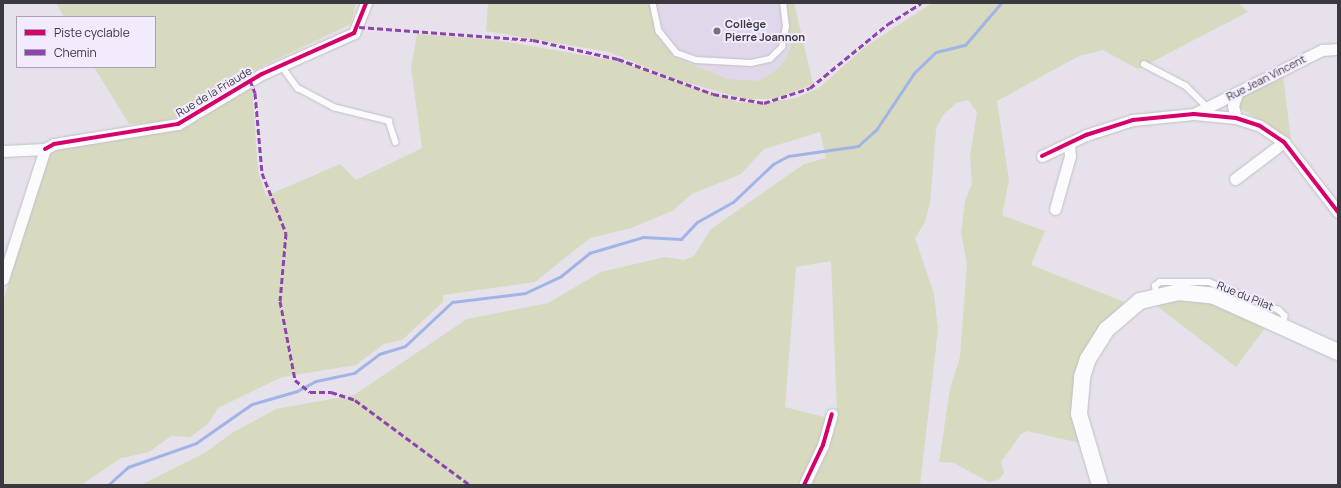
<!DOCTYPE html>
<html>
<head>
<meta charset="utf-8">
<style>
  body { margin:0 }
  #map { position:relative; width:1341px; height:488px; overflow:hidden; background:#e6e1eb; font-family:Manrope,sans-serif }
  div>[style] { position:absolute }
  .built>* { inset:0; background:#e0d8ea }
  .green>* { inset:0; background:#d7dabf }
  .stream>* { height:3px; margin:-1.5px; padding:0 1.5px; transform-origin:1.5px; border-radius:1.5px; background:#a0b4e7 }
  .roads { filter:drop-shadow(0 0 1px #c2bec6) drop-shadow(0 0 1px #c2bec6) }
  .lane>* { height:5.5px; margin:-2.75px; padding:0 2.75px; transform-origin:2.75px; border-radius:2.75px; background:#fbfafc }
  .street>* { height:11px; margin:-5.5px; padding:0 5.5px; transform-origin:5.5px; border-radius:5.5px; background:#fbfafc }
  .secondary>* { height:16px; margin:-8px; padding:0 8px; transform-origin:8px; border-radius:8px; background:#fbfafc }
  .quiet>* { height:3px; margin-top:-1.5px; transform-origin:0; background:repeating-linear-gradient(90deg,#8e44ad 0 6px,transparent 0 9px) }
  .cycleway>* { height:4px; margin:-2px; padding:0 2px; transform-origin:2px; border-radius:2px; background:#d6006c }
  .dots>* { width:11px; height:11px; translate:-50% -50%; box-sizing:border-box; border:2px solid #f2eafd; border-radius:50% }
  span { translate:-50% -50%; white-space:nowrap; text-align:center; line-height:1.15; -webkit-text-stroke:4px #f2eafd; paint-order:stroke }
  .poi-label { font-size:11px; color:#3b383f; font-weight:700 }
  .left { translate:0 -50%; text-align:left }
  .street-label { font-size:11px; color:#3b383f }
  .frame { position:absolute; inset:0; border:4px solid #3b383f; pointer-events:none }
  .legend { position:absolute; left:16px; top:16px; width:140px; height:52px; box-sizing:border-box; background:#f2eafd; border:1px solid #a9a3b1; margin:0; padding:5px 7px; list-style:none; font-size:12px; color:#3b383f }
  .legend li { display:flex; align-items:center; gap:8px; height:20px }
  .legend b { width:20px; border:1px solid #a9a3b1 }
</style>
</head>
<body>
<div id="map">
  <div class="built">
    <div style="clip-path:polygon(634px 3px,794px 3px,813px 84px,774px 99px,745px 99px,674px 79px,631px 59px)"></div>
  </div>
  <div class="green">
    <div style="clip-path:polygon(56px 3px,356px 3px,351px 24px,248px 73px,190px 113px,160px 122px,129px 124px,94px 67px,155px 67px,155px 17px,64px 17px)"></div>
    <div style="clip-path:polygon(488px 3px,650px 3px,658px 37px,674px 57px,728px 79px,758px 81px,777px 70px,786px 59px,791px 45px,788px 10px,790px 3px,794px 3px,813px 84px,774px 99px,745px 99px,674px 79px,609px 52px,486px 31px)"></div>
    <div style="clip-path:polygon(932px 3px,1239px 3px,1248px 12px,1138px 69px,1103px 50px,1079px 56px,997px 101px,1009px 180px,1002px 215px,1045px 231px,1031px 265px,1127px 303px,1087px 350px,1081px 443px,1027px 431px,1021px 434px,1001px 462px,1004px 472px,1000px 479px,989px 482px,954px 463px,939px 462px,950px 389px,960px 357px,967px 264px,961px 233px,965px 201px,972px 184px,970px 156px,977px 112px,968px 100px,956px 103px,943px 115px,936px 129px,930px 203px,925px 222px,915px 238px,934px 294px,938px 330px,920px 485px,807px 485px,837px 413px,831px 261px,796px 267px,785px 407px,824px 417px,828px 424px,800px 485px,141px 485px,206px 452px,232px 433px,276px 409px,354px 395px,467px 319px,548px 303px,601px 272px,665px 257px,684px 260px,694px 256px,711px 229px,804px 164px,826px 158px,820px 132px,764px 149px,741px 174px,692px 194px,672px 211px,631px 228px,590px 238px,535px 282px,443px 295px,443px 302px,402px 340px,384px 344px,356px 365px,282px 377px,218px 408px,208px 424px,190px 437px,171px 436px,149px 452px,121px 458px,81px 485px,3px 485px,3px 302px,46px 162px,53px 151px,176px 130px,247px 87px,252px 88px,258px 171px,266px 196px,340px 164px,356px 180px,422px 148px,411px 68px,417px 34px,496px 40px,617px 61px,738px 102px,761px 104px,796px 98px,819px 88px,865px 47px)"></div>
    <div style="clip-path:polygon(1283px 75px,1291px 140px,1238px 107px,1244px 94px)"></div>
    <div style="clip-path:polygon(1168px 299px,1213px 300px,1268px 324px,1236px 367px,1153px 303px)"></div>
  </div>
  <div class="stream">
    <div style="left:108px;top:485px;width:27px;rotate:-42deg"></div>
    <div style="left:128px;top:467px;width:72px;rotate:-19.4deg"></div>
    <div style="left:196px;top:443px;width:68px;rotate:-34.9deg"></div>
    <div style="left:252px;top:404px;width:47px;rotate:-16.1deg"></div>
    <div style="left:297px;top:391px;width:21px;rotate:-28deg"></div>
    <div style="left:316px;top:381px;width:39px;rotate:-12deg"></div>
    <div style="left:354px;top:373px;width:31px;rotate:-37deg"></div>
    <div style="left:379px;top:354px;width:27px;rotate:-17deg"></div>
    <div style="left:405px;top:346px;width:64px;rotate:-43.1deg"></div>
    <div style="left:452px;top:302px;width:74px;rotate:-7deg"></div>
    <div style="left:525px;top:293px;width:40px;rotate:-25deg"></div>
    <div style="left:561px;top:276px;width:36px;rotate:-39deg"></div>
    <div style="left:589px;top:253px;width:56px;rotate:-16.5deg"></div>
    <div style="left:643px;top:237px;width:38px;rotate:3deg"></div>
    <div style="left:681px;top:239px;width:23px;rotate:-47deg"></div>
    <div style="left:697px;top:222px;width:41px;rotate:-29.1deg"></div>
    <div style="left:733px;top:202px;width:55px;rotate:-43.5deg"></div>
    <div style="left:773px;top:164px;width:17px;rotate:-28deg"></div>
    <div style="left:788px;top:156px;width:71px;rotate:-8.1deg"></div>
    <div style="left:858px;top:146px;width:24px;rotate:-42deg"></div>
    <div style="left:876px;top:130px;width:69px;rotate:-56.3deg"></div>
    <div style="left:914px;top:73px;width:30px;rotate:-44deg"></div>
    <div style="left:936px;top:52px;width:30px;rotate:-14deg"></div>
    <div style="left:965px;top:45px;width:55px;rotate:-49.4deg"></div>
  </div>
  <div class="roads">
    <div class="lane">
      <div style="left:653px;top:3px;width:29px;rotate:78deg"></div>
      <div style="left:659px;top:31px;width:28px;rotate:51deg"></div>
      <div style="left:677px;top:53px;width:20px;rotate:20deg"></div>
      <div style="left:696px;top:60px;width:55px;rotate:3.1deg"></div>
      <div style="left:751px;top:63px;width:19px;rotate:-12deg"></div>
      <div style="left:770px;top:59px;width:17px;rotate:-45deg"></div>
      <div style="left:782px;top:47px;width:20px;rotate:-79deg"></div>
      <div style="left:786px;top:27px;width:24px;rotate:-97deg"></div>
      <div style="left:1144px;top:64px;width:47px;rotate:27.6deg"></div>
      <div style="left:1186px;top:86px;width:30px;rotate:45deg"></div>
      <div style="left:281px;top:65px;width:29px;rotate:54deg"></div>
      <div style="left:298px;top:88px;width:40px;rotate:28deg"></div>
      <div style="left:333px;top:107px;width:58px;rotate:14deg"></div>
      <div style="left:389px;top:121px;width:22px;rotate:72deg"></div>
      <div style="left:1156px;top:295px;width:9px;rotate:-96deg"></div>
      <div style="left:1155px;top:286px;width:6px;rotate:-39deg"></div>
      <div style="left:1160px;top:282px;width:49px"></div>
      <div style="left:1209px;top:282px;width:75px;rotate:21.8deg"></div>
      <div style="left:1279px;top:310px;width:8px;rotate:45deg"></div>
      <div style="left:1285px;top:316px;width:10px;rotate:96deg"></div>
    </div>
    <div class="street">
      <div style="left:1196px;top:113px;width:141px;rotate:-26.6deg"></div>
      <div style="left:1322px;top:50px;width:16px;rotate:-4deg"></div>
      <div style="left:1236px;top:118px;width:12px;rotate:-104deg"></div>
      <div style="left:1233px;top:106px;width:14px;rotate:-73deg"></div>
      <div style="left:45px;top:149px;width:10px;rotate:-29deg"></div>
      <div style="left:54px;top:144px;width:126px;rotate:-9.2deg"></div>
      <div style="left:178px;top:124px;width:98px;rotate:-30.8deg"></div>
      <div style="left:262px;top:74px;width:101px;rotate:-24deg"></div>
      <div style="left:354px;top:33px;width:32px;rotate:-68deg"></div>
      <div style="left:3px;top:151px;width:42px;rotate:-2.7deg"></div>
      <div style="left:1042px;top:156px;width:49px;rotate:-25.5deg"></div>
      <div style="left:1086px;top:135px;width:49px;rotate:-17.7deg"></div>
      <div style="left:1133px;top:120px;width:61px;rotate:-5.6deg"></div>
      <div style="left:1194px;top:114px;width:42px;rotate:5.4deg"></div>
      <div style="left:1236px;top:118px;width:25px;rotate:18deg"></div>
      <div style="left:1260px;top:126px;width:29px;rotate:34deg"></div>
      <div style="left:1284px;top:142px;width:88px;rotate:52.4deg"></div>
      <div style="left:1235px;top:179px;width:61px;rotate:-37.1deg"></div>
      <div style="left:1055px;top:209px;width:55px;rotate:-74.2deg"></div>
      <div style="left:1070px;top:156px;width:13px;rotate:-94deg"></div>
      <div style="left:3px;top:279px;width:137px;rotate:-72.1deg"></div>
      <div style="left:804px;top:485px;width:44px;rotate:-64.6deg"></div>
      <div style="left:823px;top:445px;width:32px;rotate:-74deg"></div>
    </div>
    <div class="secondary">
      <div style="left:1100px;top:485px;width:74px;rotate:-106.5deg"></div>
      <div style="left:1079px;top:414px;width:37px;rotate:-85deg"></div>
      <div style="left:1082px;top:377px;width:19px;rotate:-72deg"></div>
      <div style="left:1088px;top:359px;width:34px;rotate:-58deg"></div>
      <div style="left:1106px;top:330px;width:45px;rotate:-40.5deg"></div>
      <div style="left:1140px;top:301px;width:39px;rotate:-13deg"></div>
      <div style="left:1178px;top:292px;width:36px;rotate:6deg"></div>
      <div style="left:1214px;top:296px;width:136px;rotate:24.3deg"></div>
    </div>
  </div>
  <div class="quiet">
    <div style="left:359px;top:27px;width:174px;rotate:4.3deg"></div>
    <div style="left:533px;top:40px;width:87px;rotate:12.6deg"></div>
    <div style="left:618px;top:59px;width:101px;rotate:20.2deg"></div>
    <div style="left:713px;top:94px;width:52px;rotate:10deg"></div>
    <div style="left:764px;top:103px;width:48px;rotate:-18.1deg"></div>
    <div style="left:810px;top:88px;width:101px;rotate:-39.4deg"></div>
    <div style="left:888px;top:24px;width:39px;rotate:-32deg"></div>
    <div style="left:250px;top:80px;width:14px;rotate:69deg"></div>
    <div style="left:255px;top:93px;width:80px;rotate:85deg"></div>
    <div style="left:262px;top:173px;width:65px;rotate:68.2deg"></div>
    <div style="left:286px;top:233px;width:68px;rotate:95deg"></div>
    <div style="left:280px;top:301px;width:80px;rotate:79.2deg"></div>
    <div style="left:295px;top:380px;width:19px;rotate:39deg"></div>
    <div style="left:310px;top:392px;width:21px"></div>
    <div style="left:331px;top:392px;width:25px;rotate:18deg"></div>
    <div style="left:355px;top:400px;width:143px;rotate:36.5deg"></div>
  </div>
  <div class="cycleway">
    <div style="left:45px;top:149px;width:10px;rotate:-29deg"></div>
    <div style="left:54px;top:144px;width:126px;rotate:-9.2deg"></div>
    <div style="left:178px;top:124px;width:98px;rotate:-30.8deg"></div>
    <div style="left:262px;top:74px;width:101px;rotate:-24deg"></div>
    <div style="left:354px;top:33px;width:32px;rotate:-68deg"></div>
    <div style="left:1042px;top:156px;width:49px;rotate:-25.5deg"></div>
    <div style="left:1086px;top:135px;width:49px;rotate:-17.7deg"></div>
    <div style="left:1133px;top:120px;width:61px;rotate:-5.6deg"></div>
    <div style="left:1194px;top:114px;width:42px;rotate:5.4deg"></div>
    <div style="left:1236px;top:118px;width:25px;rotate:18deg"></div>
    <div style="left:1260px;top:126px;width:29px;rotate:34deg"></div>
    <div style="left:1284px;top:142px;width:88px;rotate:52.4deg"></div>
    <div style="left:804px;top:485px;width:44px;rotate:-64.6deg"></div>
    <div style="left:823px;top:445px;width:32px;rotate:-74deg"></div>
  </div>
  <div class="dots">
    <div style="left:717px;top:31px;background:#77737b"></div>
  </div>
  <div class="poi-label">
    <span class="left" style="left:725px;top:31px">Collège<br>Pierre Joannon</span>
  </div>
  <div class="street-label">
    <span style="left:1266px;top:78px;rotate:-27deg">Rue Jean Vincent</span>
    <span style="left:214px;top:92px;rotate:-31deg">Rue de la Friaude</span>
    <span style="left:1245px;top:296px;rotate:22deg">Rue du Pilat</span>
  </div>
  <div class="frame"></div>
  <ul class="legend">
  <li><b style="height:5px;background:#d6006c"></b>Piste cyclable</li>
  <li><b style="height:5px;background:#8e44ad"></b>Chemin</li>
  </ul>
</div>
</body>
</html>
